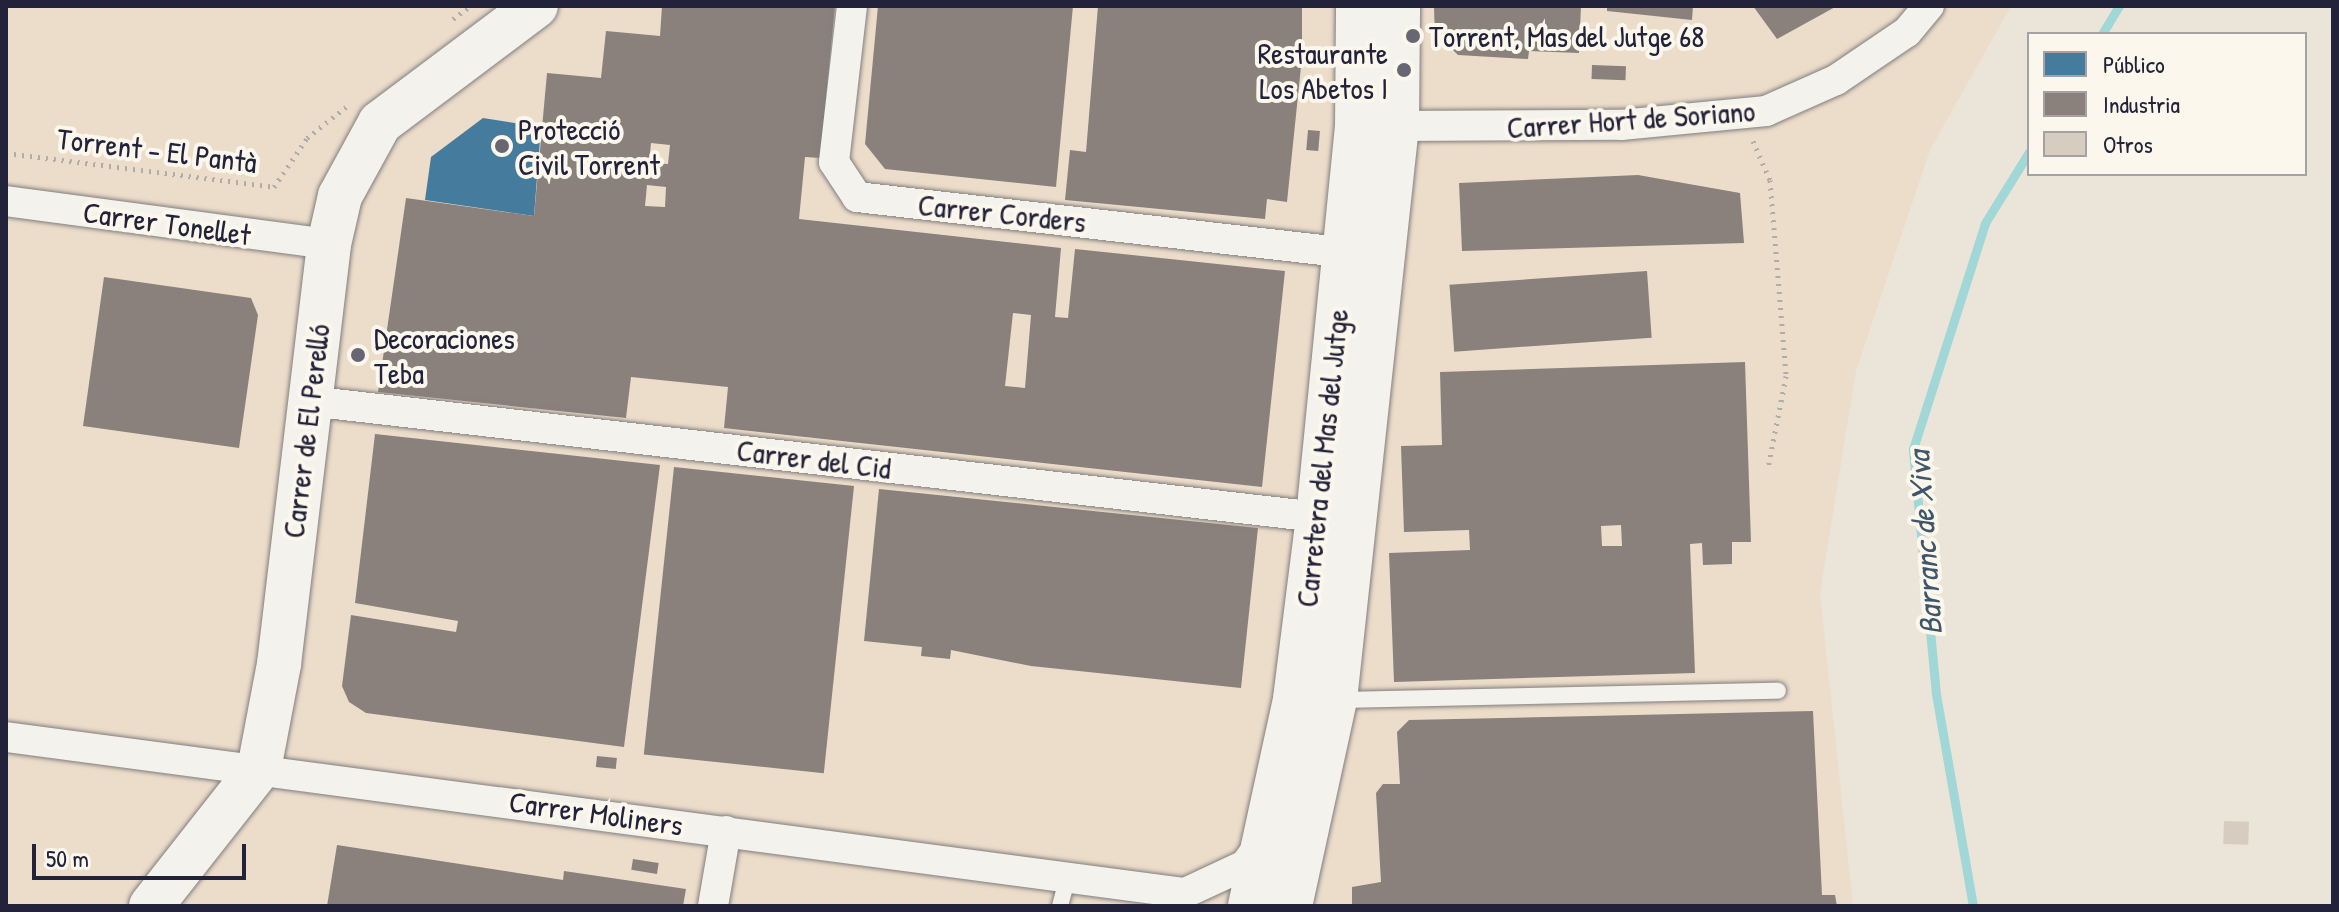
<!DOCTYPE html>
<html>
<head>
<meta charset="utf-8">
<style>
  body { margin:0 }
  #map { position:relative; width:2339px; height:912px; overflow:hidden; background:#ebe4d9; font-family:"Patrick Hand",sans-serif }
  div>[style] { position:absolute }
  .built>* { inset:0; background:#ecddca }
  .public>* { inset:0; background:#457b9d }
  .industry>* { inset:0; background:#8a817c; transform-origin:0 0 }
  .stream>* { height:9px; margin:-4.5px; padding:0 4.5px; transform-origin:4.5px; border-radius:4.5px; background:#a1d7d7 }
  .building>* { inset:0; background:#d7ccc0; transform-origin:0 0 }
  .path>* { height:5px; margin-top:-2.5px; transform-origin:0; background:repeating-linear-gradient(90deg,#afadac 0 2px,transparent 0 8px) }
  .roads { filter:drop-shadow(0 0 2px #817e7e) drop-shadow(0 0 2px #817e7e) }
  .lane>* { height:16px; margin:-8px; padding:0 8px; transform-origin:8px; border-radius:8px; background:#f4f2ed }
  .street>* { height:30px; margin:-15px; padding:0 15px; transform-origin:15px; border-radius:15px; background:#f4f2ed }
  .secondary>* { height:44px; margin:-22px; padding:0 22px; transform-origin:22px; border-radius:22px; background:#f4f2ed }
  .dots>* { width:22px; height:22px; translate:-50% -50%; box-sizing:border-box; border:4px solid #fbf7ec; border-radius:50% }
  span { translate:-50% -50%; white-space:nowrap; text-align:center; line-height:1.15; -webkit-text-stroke:8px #fbf7ec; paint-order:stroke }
  .poi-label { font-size:30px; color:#22223b }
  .left { translate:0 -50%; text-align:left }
  .right { translate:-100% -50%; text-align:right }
  .street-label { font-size:30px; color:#22223b }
  .water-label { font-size:32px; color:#3e576a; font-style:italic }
  .frame { position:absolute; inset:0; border:8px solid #22223b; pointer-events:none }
  .legend { position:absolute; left:2027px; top:32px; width:280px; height:144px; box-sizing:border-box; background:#fbf7ec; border:2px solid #a4a2a5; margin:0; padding:10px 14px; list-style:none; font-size:24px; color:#22223b }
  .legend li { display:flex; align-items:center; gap:16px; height:40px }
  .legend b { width:40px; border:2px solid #a4a2a5 }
  .scale { position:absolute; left:32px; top:844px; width:214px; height:36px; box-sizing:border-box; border:4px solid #22223b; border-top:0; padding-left:10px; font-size:24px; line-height:28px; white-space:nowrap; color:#22223b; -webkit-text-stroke:6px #fbf7ec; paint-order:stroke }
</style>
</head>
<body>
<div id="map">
  <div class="built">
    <div style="clip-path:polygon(2011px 6px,1930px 150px,1856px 371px,1820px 593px,1853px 906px,6px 906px,8px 6px)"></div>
  </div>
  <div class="public">
    <div style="clip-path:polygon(483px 118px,541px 127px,534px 216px,425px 200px,431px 157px)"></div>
  </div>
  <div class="industry">
    <div style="clip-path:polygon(evenodd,662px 6px,835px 6px,820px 158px,805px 157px,799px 219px,1061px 248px,1055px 317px,1068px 318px,1075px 249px,1285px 271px,1262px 487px,724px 428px,728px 387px,631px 377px,626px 418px,378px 392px,406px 198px,534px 216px,547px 73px,601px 78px,606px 31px,660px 36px,662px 6px,651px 143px,670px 145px,668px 164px,649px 163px,651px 143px,662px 6px,647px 185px,666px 187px,665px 207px,645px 206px,647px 185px,662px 6px,1013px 313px,1031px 315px,1025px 388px,1005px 386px,1013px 313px)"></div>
    <div style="clip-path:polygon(878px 6px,1073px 6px,1056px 187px,885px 169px,865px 144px)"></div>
    <div style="clip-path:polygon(1098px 6px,1302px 6px,1302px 57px,1287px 202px,1267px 199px,1265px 219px,1065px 200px,1070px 150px,1086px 152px)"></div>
    <div style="clip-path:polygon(1434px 6px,1581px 6px,1579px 53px,1529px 51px,1528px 59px,1458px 55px,1446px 43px,1435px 43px)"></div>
    <div style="clip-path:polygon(1607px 6px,1693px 6px,1692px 20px,1607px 11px)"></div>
    <div style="clip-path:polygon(1753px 6px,1837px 6px,1777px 39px)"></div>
    <div style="left:1592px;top:65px;width:34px;height:14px;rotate:2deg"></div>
    <div style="left:1308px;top:130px;width:12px;height:20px;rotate:5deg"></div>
    <div style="clip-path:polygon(1638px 175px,1740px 193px,1744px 243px,1462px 251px,1459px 183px)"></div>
    <div style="left:1647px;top:271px;width:67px;height:198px;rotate:86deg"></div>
    <div style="clip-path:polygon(104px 277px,251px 298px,258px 315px,239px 448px,83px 426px)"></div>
    <div style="clip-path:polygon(evenodd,1745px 362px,1751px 542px,1732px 542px,1732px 564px,1703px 565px,1702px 543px,1690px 544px,1695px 673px,1394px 682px,1389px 553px,1470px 550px,1469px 530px,1404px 532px,1401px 446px,1442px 445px,1440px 372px,1745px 362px,1621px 525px,1622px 546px,1602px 546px,1601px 526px,1621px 525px)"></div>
    <div style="clip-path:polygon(375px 434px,660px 465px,624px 747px,366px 713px,349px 702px,342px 686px,351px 615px,456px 632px,458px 621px,355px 603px)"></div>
    <div style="left:674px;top:467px;width:181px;height:289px;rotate:6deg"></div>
    <div style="clip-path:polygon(879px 489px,1258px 528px,1241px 688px,1031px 666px,951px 650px,950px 659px,921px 656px,922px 647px,864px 641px)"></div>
    <div style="clip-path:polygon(1813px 711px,1822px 895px,1835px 895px,1837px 906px,1352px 906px,1352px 887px,1381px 882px,1376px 793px,1383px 784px,1400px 784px,1397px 732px,1409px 720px)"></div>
    <div style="left:597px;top:756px;width:20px;height:11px;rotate:6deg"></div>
    <div style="clip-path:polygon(337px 845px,563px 880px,564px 871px,686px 889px,683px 906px,327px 906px)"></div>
    <div style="left:633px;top:859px;width:26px;height:11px;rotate:9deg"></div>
  </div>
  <div class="stream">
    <div style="left:2102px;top:34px;width:33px;rotate:-59deg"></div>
    <div style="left:1973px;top:906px;width:215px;rotate:-99.9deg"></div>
    <div style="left:1936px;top:694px;width:246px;rotate:-95.4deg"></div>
    <div style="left:1913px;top:449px;width:237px;rotate:-72.3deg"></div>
    <div style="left:1985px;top:223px;width:84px;rotate:-58.2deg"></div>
  </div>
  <div class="building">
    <div style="left:2224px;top:821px;width:25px;height:23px;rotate:2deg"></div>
  </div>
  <div class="path">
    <div style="left:453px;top:19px;width:21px;rotate:-37deg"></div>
    <div style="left:1753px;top:141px;width:43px;rotate:66.4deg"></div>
    <div style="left:1770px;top:180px;width:197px;rotate:85.3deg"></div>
    <div style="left:1786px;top:376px;width:94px;rotate:101.1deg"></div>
    <div style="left:6px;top:153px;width:270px;rotate:7.2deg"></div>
    <div style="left:274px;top:187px;width:59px;rotate:-56deg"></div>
    <div style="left:307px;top:138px;width:50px;rotate:-38.5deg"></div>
  </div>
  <div class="roads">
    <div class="lane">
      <div style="left:1337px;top:700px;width:441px;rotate:-1.2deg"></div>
      <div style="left:1060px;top:906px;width:30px;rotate:-75deg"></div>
    </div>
    <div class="street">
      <div style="left:852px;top:6px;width:157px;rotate:96.6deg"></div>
      <div style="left:834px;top:162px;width:42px;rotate:56.7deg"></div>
      <div style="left:857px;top:197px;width:489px;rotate:6.5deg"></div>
      <div style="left:1397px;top:126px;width:224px;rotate:-0.3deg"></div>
      <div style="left:1621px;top:125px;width:146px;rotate:-5.5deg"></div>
      <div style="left:1766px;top:111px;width:77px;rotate:-23.9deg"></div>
      <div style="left:1836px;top:80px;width:86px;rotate:-34.1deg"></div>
      <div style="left:1907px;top:32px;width:34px;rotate:-50deg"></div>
      <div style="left:6px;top:201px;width:326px;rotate:7.6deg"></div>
      <div style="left:309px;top:401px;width:1016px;rotate:6.56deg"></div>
      <div style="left:6px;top:737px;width:1189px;rotate:7.54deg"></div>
      <div style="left:1185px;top:893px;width:66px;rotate:-25deg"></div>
      <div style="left:1245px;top:865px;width:26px;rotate:-54deg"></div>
      <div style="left:713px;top:906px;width:76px;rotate:-80.2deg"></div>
    </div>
    <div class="secondary">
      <div style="left:151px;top:906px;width:174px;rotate:-51.8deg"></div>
      <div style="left:259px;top:769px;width:107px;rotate:-79.2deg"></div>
      <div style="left:279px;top:664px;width:423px;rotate:-83.2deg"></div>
      <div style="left:329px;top:244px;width:49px;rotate:-77.1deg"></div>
      <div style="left:340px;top:196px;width:83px;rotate:-61.3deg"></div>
      <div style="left:380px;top:123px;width:195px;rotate:-36.9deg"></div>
      <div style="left:1250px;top:906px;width:212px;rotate:-77.7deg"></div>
      <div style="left:1295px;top:699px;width:183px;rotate:-82.8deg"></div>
      <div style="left:1318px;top:517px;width:393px;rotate:-84.3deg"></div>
      <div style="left:1357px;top:126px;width:120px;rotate:-89.5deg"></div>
      <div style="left:1290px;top:906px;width:211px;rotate:-77.7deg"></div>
      <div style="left:1335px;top:700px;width:577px;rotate:-83.84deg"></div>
      <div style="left:1397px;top:126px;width:120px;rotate:-89.5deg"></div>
    </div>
  </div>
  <div class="dots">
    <div style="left:1413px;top:36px;background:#686672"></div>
    <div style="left:1404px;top:70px;background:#686672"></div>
    <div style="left:502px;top:146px;background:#686672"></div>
    <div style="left:358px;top:355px;background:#686672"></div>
  </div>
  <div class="poi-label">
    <span class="left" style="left:1429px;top:36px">Torrent, Mas del Jutge 68</span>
    <span class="right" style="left:1388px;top:70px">Restaurante<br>Los Abetos I</span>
    <span class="left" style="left:518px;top:146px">Protecció<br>Civil Torrent</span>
    <span class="left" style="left:374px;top:355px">Decoraciones<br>Teba</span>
  </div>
  <div class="street-label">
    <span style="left:1631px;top:119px;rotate:-4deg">Carrer Hort de Soriano</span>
    <span style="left:157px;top:150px;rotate:7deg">Torrent - El Pantà</span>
    <span style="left:1002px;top:213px;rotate:6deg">Carrer Corders</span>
    <span style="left:167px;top:223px;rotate:8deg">Carrer Tonellet</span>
    <span style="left:306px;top:431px;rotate:-83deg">Carrer de El Perelló</span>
    <span style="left:1322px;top:458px;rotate:-84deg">Carretera del Mas del Jutge</span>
    <span style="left:814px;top:459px;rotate:7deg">Carrer del Cid</span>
    <span style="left:596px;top:813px;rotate:8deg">Carrer Moliners</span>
  </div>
  <div class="water-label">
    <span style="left:1925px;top:543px;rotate:-94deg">Barranc de Xiva</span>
  </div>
  <div class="frame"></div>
  <ul class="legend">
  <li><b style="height:22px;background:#457b9d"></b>Público</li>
  <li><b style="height:22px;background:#8a817c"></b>Industria</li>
  <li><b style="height:22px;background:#d7ccc0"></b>Otros</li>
  </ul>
  <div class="scale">50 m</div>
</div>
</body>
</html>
